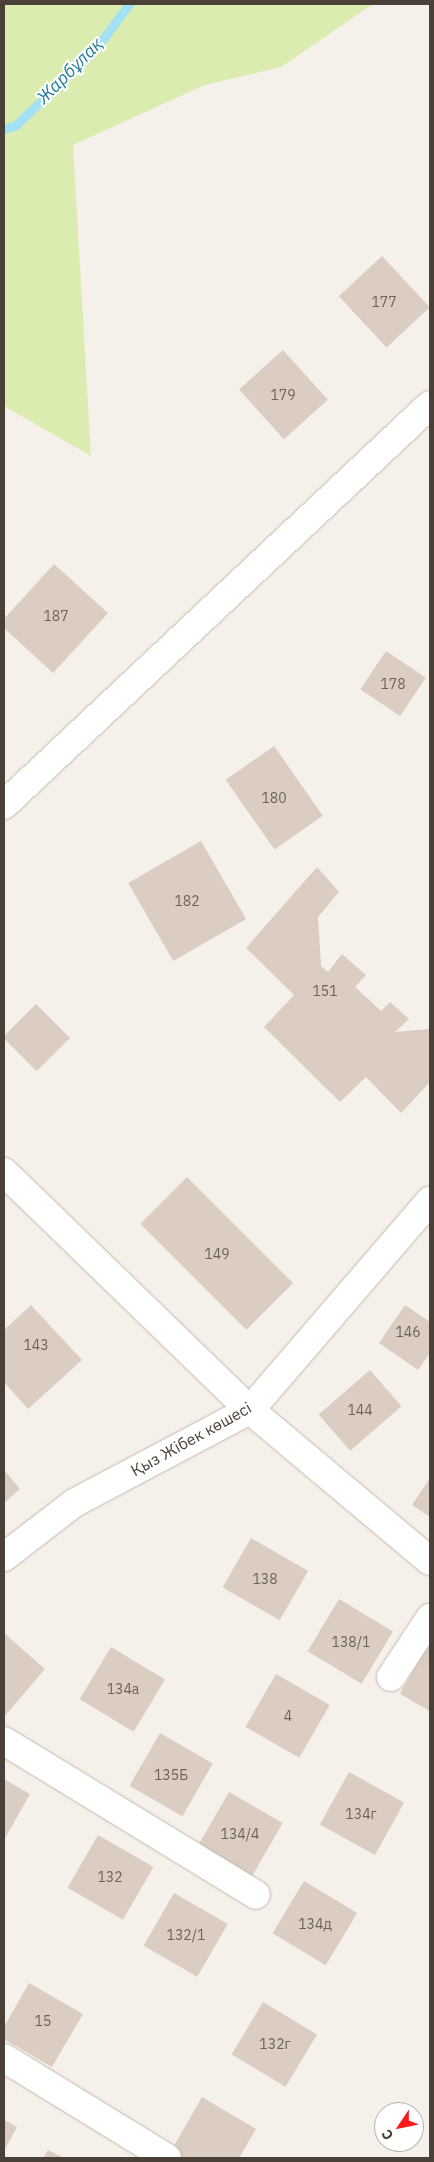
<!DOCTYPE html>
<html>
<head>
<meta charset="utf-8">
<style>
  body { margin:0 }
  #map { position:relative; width:434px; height:2162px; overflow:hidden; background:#f6f0ea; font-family:"IBM Plex Sans",sans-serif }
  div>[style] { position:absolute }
  .green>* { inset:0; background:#dbecb1 }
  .stream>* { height:9px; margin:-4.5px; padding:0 4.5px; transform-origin:4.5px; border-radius:4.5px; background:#a3e1f5 }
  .building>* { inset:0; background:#dbcdc1; transform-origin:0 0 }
  .roads { filter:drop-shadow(0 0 1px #c5b9ae) drop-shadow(0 0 1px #c5b9ae) }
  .minor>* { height:28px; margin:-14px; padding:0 14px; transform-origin:14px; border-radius:14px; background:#fff }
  span { translate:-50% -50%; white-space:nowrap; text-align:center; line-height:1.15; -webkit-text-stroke:4px #fff; paint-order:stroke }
  .number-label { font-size:14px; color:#6e635a }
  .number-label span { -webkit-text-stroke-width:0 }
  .street-label { font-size:16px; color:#4a4037 }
  .water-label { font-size:18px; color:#237c9b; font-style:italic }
  .frame { position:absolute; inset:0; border:5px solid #4a4037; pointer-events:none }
  .north { position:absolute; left:374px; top:2102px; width:50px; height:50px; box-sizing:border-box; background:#fff; border:1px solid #b7b3af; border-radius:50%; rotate:236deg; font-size:14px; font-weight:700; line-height:20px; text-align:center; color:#4a4037 }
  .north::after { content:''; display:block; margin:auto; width:18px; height:22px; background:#ff181a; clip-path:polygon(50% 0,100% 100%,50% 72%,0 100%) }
</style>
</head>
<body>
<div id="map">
  <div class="green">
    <div style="clip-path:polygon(4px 4px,373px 4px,281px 67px,205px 85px,73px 145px,91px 456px,4px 406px)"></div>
  </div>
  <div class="stream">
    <div style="left:4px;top:129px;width:13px;rotate:-18deg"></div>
    <div style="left:16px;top:125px;width:112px;rotate:-43.9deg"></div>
    <div style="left:97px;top:47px;width:54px;rotate:-53.3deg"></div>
  </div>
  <div class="building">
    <div style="left:382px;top:256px;width:70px;height:59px;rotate:47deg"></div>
    <div style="left:283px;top:350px;width:67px;height:59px;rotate:48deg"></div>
    <div style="clip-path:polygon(54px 564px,108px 613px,53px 673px,4px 628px,4px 619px)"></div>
    <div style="left:386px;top:651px;width:48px;height:46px;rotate:34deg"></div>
    <div style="left:274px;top:746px;width:85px;height:59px;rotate:55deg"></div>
    <div style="left:201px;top:841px;width:90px;height:84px;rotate:60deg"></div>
    <div style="clip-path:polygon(317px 867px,339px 892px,318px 917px,321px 966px,328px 972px,342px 954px,366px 975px,355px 987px,381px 1011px,390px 1002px,409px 1019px,395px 1032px,430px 1029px,430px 1082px,401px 1113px,366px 1077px,340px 1102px,264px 1027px,294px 995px,246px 948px)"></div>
    <div style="left:36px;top:1004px;width:48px;height:47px;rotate:45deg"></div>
    <div style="left:187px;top:1177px;width:150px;height:66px;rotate:45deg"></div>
    <div style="clip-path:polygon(31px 1305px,82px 1360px,28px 1409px,4px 1382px,4px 1330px)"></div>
    <div style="clip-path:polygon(405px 1305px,430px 1322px,430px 1353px,418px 1370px,379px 1343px)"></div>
    <div style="left:370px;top:1370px;width:48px;height:68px;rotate:49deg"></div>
    <div style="clip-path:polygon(4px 1470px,20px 1489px,4px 1503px)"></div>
    <div style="clip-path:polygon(430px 1478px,430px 1517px,412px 1505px)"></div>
    <div style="left:251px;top:1538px;width:66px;height:57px;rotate:30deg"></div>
    <div style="left:339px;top:1599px;width:63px;height:61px;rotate:31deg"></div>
    <div style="clip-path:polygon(4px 1633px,45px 1669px,4px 1717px)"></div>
    <div style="clip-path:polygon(430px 1641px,430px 1711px,400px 1694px)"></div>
    <div style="left:111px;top:1647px;width:63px;height:61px;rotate:31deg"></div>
    <div style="left:276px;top:1674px;width:62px;height:61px;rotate:30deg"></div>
    <div style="left:160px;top:1733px;width:61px;height:61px;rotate:30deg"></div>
    <div style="left:349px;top:1772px;width:63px;height:60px;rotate:29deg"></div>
    <div style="clip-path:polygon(4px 1779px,30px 1794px,4px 1840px)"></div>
    <div style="left:229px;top:1792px;width:62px;height:61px;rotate:30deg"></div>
    <div style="left:98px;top:1835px;width:64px;height:61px;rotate:30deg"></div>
    <div style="left:304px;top:1881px;width:62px;height:61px;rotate:31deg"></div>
    <div style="left:174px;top:1893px;width:62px;height:61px;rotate:30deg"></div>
    <div style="clip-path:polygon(29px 1983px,83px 2014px,52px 2067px,4px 2039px,4px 2027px)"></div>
    <div style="left:263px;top:2002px;width:63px;height:61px;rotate:31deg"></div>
    <div style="clip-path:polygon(202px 2097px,256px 2129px,239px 2158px,185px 2158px,171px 2151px)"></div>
    <div style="clip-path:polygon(4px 2120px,17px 2127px,4px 2151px)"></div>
    <div style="clip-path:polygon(48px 2150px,64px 2158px,43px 2158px)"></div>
  </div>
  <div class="roads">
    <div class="minor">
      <div style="left:4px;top:805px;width:584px;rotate:-43.2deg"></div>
      <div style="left:4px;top:1172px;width:342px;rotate:44.1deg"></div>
      <div style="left:250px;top:1410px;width:235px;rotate:40deg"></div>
      <div style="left:4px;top:1557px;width:88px;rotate:-37.6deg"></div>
      <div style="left:74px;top:1503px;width:199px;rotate:-27.9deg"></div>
      <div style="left:250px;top:1410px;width:276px;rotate:-49.3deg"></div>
      <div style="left:391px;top:1677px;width:71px;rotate:-56.5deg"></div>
      <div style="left:4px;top:1741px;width:295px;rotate:31.4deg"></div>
      <div style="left:4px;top:2058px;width:191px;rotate:31.5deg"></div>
    </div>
  </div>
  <div class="number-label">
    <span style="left:384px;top:302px">177</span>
    <span style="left:283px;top:395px">179</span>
    <span style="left:56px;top:616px">187</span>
    <span style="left:393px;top:684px">178</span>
    <span style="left:274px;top:798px">180</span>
    <span style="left:187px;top:901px">182</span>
    <span style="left:325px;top:991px">151</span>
    <span style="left:217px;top:1254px">149</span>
    <span style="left:408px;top:1332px">146</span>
    <span style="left:36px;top:1345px">143</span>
    <span style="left:360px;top:1410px">144</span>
    <span style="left:265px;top:1579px">138</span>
    <span style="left:351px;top:1642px">138/1</span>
    <span style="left:123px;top:1689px">134а</span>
    <span style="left:288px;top:1716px">4</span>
    <span style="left:171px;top:1775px">135Б</span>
    <span style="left:361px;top:1814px">134г</span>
    <span style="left:240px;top:1834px">134/4</span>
    <span style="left:110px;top:1877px">132</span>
    <span style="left:315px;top:1924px">134д</span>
    <span style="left:186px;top:1935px">132/1</span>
    <span style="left:43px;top:2021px">15</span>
    <span style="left:275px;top:2044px">132г</span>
  </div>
  <div class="street-label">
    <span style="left:191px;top:1439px;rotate:-29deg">Қыз Жібек көшесі</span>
  </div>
  <div class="water-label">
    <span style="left:70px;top:71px;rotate:-45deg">Жарбұлақ</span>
  </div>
  <div class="frame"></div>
  <div class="north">С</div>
</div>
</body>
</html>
